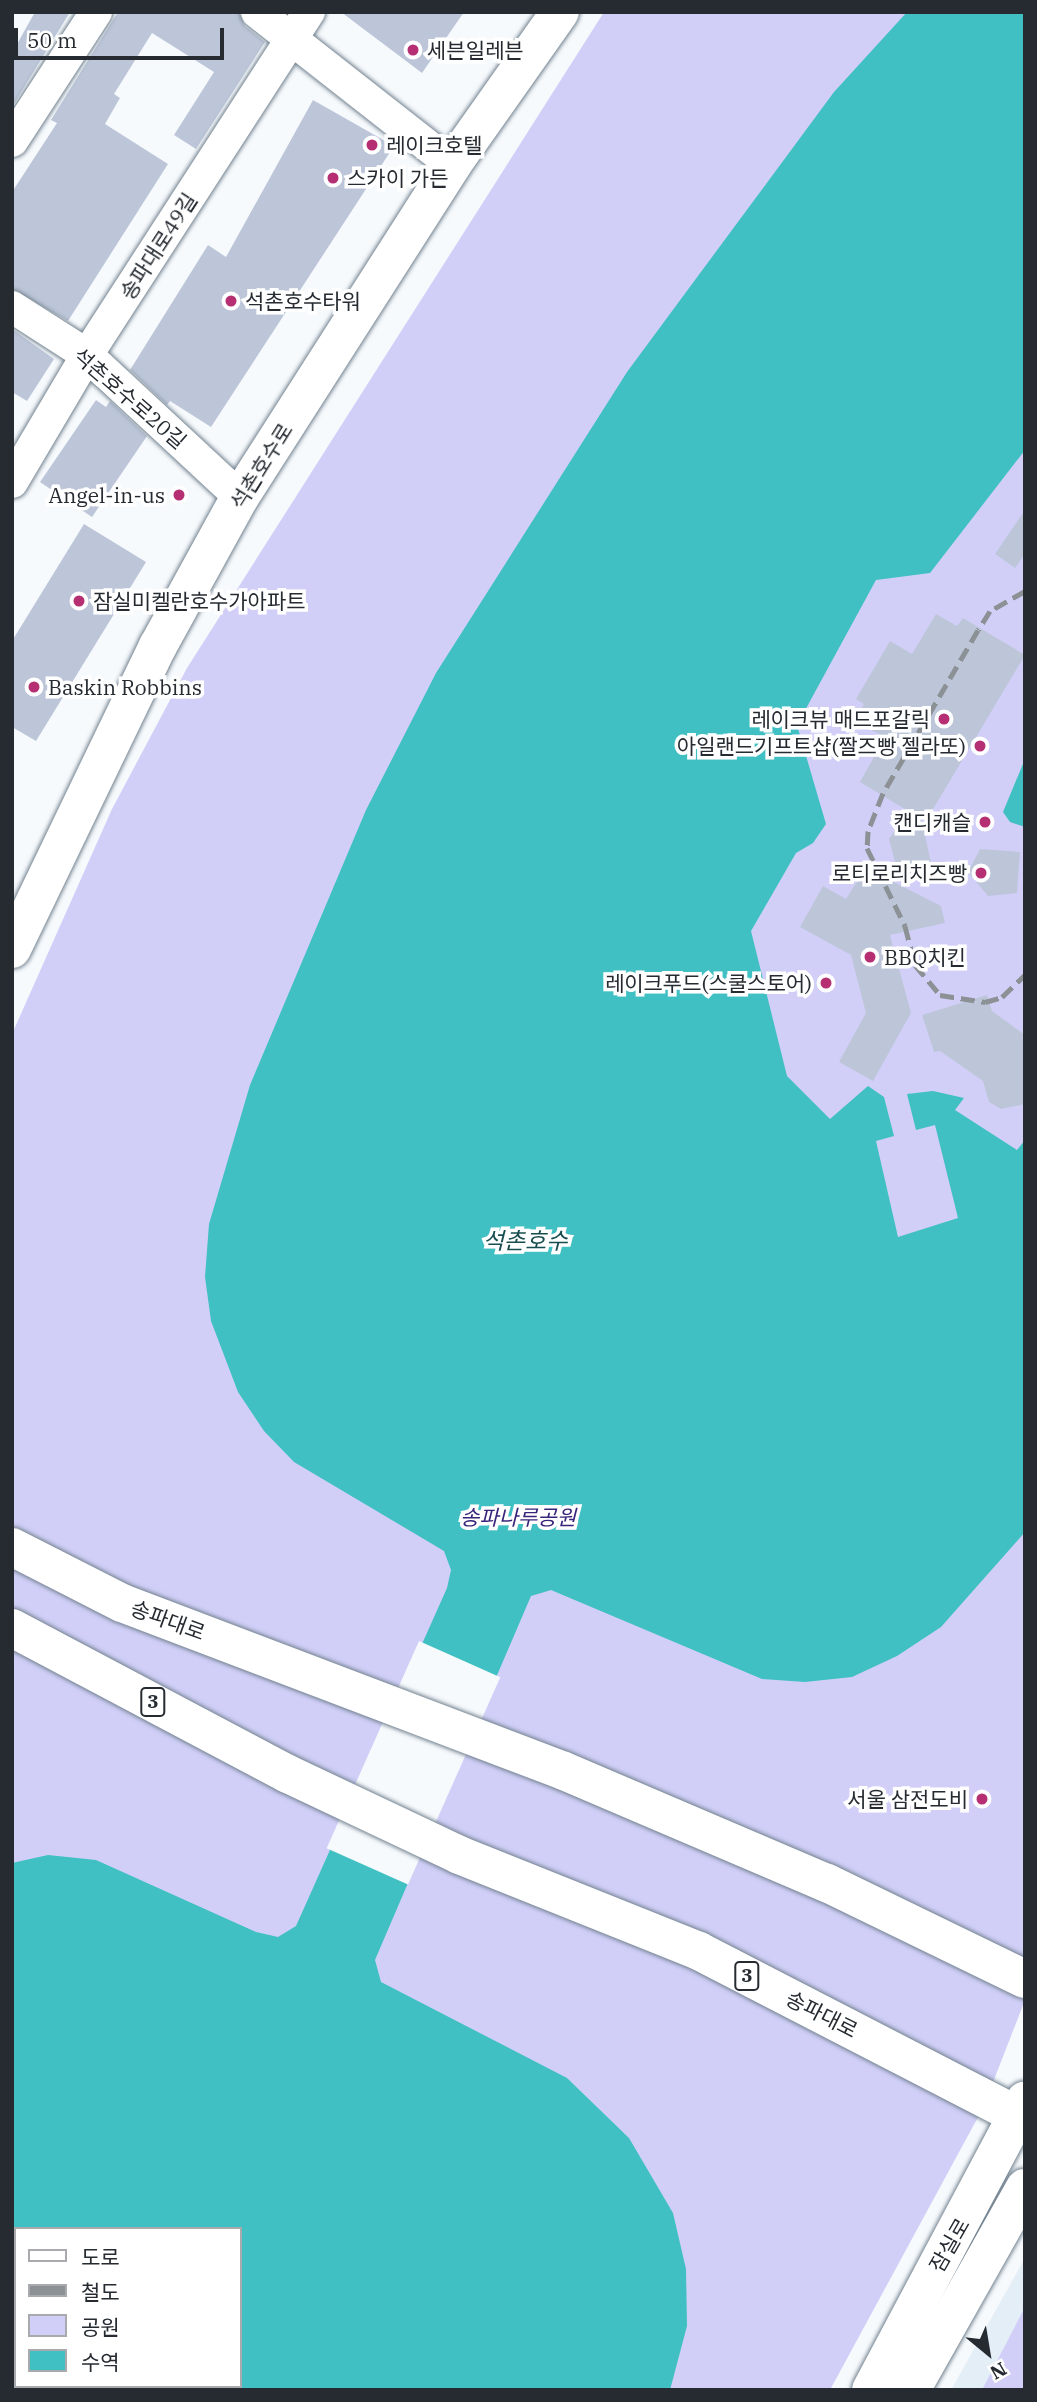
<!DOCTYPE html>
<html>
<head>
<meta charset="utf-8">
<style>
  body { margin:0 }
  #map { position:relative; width:1037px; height:2402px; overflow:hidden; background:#f7fafd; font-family:"IBM Plex Serif","Noto Sans KR",serif }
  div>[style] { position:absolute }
  .built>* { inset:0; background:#e4eef6 }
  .green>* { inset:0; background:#d1cff8 }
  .water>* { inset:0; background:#40c0c3 }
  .pier>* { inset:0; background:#f7fafd; transform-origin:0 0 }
  .building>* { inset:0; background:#bdc6d9 }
  .roads { filter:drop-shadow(0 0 2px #72828f) drop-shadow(0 0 2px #72828f) }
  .minor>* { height:32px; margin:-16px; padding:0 16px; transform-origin:16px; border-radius:16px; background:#fff }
  .tertiary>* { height:38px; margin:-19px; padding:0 19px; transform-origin:19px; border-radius:19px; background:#fff }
  .primary>* { height:38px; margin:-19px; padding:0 19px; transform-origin:19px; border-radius:19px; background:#fff }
  .rail>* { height:5px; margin-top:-2.5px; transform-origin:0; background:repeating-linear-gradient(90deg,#8c9195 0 14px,transparent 0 21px) }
  .dots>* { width:19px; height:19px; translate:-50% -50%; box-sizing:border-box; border:4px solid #fff; border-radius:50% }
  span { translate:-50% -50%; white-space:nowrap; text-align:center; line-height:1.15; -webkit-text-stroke:7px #fff; paint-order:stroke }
  .shield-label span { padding:2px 5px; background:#fff; border:2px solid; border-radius:5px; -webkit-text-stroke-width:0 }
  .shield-label { font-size:19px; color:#252b31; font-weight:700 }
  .poi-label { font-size:21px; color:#252b31 }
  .left { translate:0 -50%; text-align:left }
  .right { translate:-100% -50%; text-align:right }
  .street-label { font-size:21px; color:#252b31 }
  .park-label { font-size:21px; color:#38247b; font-style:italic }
  .water-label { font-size:23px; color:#174d4f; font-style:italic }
  .frame { position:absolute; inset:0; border:14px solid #252b31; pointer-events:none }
  .legend { position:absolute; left:14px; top:2227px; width:228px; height:161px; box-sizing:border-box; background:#fff; border:2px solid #a8aaad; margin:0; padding:9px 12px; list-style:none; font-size:21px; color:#252b31 }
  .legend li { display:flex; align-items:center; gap:14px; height:35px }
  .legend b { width:35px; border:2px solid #a8aaad }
  .north { position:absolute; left:953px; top:2318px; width:70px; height:70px; -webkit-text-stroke:5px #fff; paint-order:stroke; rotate:150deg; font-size:19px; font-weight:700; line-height:28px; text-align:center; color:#252b31 }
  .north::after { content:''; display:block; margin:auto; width:24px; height:32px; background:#252b31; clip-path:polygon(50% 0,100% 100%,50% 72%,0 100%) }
  .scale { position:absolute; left:14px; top:28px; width:210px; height:32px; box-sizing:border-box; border:4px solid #252b31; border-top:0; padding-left:9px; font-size:21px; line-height:24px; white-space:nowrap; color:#252b31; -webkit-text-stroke:5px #fff; paint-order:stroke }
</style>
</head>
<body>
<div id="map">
  <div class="built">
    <div style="clip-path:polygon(1025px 2258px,1025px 2390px,951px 2390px)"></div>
  </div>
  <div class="green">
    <div style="clip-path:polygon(evenodd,604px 12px,1025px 12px,1025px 2000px,983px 2108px,830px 2390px,12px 2390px,12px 1034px,112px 809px,187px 668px,604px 12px,16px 2229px,240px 2229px,240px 2386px,16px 2386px,16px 2229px)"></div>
    <div style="clip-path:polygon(1025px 2307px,1025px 2390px,982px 2390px)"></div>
  </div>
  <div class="water">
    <div style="clip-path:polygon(evenodd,907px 12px,1025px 12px,1025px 450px,930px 573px,876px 580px,797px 725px,826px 824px,813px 843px,796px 853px,751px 931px,787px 1076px,830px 1119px,868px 1086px,884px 1097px,894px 1136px,876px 1141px,898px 1237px,958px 1218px,935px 1125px,916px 1130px,907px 1094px,933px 1091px,964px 1098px,955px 1110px,1017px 1150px,1025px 1140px,1025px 1532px,941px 1627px,897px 1656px,852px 1677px,805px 1682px,762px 1679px,551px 1590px,531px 1596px,375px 1960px,381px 1982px,567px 2078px,629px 2138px,673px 2213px,686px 2269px,687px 2326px,670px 2390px,12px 2390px,12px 1863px,48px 1855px,96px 1860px,256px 1932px,278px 1937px,296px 1926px,447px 1588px,451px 1570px,444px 1551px,294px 1462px,264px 1431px,238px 1392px,211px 1321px,205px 1277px,209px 1224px,250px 1085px,366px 810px,436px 673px,627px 372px,834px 92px,907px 12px,16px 2229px,240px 2229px,240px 2386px,16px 2386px,16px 2229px)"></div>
    <div style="clip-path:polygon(1025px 759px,1025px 827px,1010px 822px,1003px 812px)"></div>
  </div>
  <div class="pier">
    <div style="left:419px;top:1641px;width:89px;height:227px;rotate:24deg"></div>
  </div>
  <div class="building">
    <div style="clip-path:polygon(35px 12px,70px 12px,12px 107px,12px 53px)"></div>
    <div style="clip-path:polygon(118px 12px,239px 12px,245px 26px,265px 42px,196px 149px,174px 135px,214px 72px,152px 33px,114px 94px,120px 98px,105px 124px,168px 164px,68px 321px,12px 289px,12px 192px,57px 123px,51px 120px)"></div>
    <div style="clip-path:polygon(341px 12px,464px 12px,422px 73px)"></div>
    <div style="clip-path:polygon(313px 100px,394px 146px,211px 427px,170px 401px,167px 405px,130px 370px,208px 245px,226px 257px)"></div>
    <div style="clip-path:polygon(12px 329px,54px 359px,27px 401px,12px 392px)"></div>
    <div style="clip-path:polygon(96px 400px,106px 407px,110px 401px,147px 436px,92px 517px,40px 482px)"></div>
    <div style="clip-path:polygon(1025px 510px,1025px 554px,1015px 568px,995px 554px)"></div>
    <div style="clip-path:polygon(84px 524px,146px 562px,36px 741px,12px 727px,12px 641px)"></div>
    <div style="clip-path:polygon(936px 614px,957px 626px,963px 618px,1025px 655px,926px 821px,921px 816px,931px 863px,900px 881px,889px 839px,908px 811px,860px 782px,885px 737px,854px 721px,864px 704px,856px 699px,890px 641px,912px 654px)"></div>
    <div style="clip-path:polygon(980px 849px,1020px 852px,1017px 893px,988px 896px,968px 872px)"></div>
    <div style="clip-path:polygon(876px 873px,941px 906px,945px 923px,890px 935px,911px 1013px,873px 1081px,839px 1062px,866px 1013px,851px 955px,800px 927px,823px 886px,846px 899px,856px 883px)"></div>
    <div style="clip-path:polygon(987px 995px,992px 1011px,1025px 1035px,1025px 1104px,1001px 1109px,989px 1102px,983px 1081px,940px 1051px,934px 1052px,922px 1015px)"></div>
  </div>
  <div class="roads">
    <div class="minor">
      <div style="left:257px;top:12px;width:248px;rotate:38.1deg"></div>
      <div style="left:12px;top:141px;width:154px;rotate:-56.9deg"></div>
      <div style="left:12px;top:307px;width:89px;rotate:32.6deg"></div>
      <div style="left:87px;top:355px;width:209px;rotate:42.9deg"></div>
      <div style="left:12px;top:482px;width:147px;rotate:-59.4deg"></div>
      <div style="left:87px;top:355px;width:409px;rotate:-57.1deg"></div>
    </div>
    <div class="tertiary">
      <div style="left:12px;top:949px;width:336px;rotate:-64.3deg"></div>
      <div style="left:158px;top:646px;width:170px;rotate:-61.2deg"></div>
      <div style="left:240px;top:497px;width:394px;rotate:-57.4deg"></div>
      <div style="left:452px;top:165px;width:187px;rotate:-54.8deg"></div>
      <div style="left:871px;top:2390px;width:328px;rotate:-62deg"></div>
      <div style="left:911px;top:2390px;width:232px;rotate:-60.6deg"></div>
    </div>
    <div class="primary">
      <div style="left:12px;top:1547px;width:123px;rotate:27deg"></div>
      <div style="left:122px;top:1603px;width:473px;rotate:20.8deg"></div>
      <div style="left:564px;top:1771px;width:286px;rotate:23.1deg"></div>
      <div style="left:827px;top:1883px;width:220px;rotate:25.9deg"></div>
      <div style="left:12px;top:1628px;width:312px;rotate:27.9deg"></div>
      <div style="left:288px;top:1774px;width:189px;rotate:25.3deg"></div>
      <div style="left:459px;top:1855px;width:258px;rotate:21.8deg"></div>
      <div style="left:699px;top:1951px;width:367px;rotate:27.3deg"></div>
    </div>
  </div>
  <div class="rail">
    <div style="left:1025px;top:591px;width:40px;rotate:150.3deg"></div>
    <div style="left:990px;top:611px;width:22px;rotate:122deg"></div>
    <div style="left:978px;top:630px;width:189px;rotate:120.2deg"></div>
    <div style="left:883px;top:793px;width:41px;rotate:111.5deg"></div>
    <div style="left:868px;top:831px;width:17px;rotate:93deg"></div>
    <div style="left:867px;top:848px;width:87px;rotate:64deg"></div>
    <div style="left:905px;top:926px;width:40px;rotate:75.6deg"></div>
    <div style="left:915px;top:965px;width:39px;rotate:50deg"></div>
    <div style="left:940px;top:995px;width:46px;rotate:8.8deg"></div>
    <div style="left:985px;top:1002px;width:18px;rotate:-16deg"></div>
    <div style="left:1002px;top:997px;width:32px;rotate:-44deg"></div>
  </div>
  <div class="dots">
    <div style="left:413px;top:50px;background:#b52f72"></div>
    <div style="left:372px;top:145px;background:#b52f72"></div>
    <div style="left:333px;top:178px;background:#b52f72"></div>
    <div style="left:231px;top:301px;background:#b52f72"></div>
    <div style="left:179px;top:495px;background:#b52f72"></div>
    <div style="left:79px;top:601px;background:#b52f72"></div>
    <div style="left:34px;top:687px;background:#b52f72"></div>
    <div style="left:944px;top:719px;background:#b52f72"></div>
    <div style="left:980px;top:746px;background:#b52f72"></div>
    <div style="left:985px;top:822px;background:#b52f72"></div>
    <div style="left:981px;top:873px;background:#b52f72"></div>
    <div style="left:870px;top:957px;background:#b52f72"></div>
    <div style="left:826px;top:983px;background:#b52f72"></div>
    <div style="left:982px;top:1799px;background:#b52f72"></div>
  </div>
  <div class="shield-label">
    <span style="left:153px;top:1702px">3</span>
    <span style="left:747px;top:1976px">3</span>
  </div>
  <div class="poi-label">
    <span class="left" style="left:427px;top:50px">세븐일레븐</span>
    <span class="left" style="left:386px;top:145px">레이크호텔</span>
    <span class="left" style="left:347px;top:178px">스카이 가든</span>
    <span class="left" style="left:245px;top:301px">석촌호수타워</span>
    <span class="right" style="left:165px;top:495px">Angel-in-us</span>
    <span class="left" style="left:93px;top:601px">잠실미켈란호수가아파트</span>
    <span class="left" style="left:48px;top:687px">Baskin Robbins</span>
    <span class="right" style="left:930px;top:719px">레이크뷰 매드포갈릭</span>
    <span class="right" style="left:966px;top:746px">아일랜드기프트샵(짤즈빵 젤라또)</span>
    <span class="right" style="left:971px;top:822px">캔디캐슬</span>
    <span class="right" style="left:967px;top:873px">로티로리치즈빵</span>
    <span class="left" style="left:884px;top:957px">BBQ치킨</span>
    <span class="right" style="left:812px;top:983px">레이크푸드(스쿨스토어)</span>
    <span class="right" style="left:968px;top:1799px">서울 삼전도비</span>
  </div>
  <div class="street-label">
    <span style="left:158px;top:246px;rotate:-57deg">송파대로49길</span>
    <span style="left:130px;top:398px;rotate:41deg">석촌호수로20길</span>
    <span style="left:261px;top:466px;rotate:-58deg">석촌호수로</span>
    <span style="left:168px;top:1620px;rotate:20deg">송파대로</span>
    <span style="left:822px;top:2014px;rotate:27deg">송파대로</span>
    <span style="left:949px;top:2245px;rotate:-60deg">잠실로</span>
  </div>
  <div class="park-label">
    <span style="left:518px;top:1517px">송파나루공원</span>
  </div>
  <div class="water-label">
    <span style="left:525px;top:1240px">석촌호수</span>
  </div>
  <div class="frame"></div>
  <ul class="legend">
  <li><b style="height:9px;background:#fff"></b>도로</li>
  <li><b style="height:9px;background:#8c9195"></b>철도</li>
  <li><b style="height:19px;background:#d1cff8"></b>공원</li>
  <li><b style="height:19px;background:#40c0c3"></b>수역</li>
  </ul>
  <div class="north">N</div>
  <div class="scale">50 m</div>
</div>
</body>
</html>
